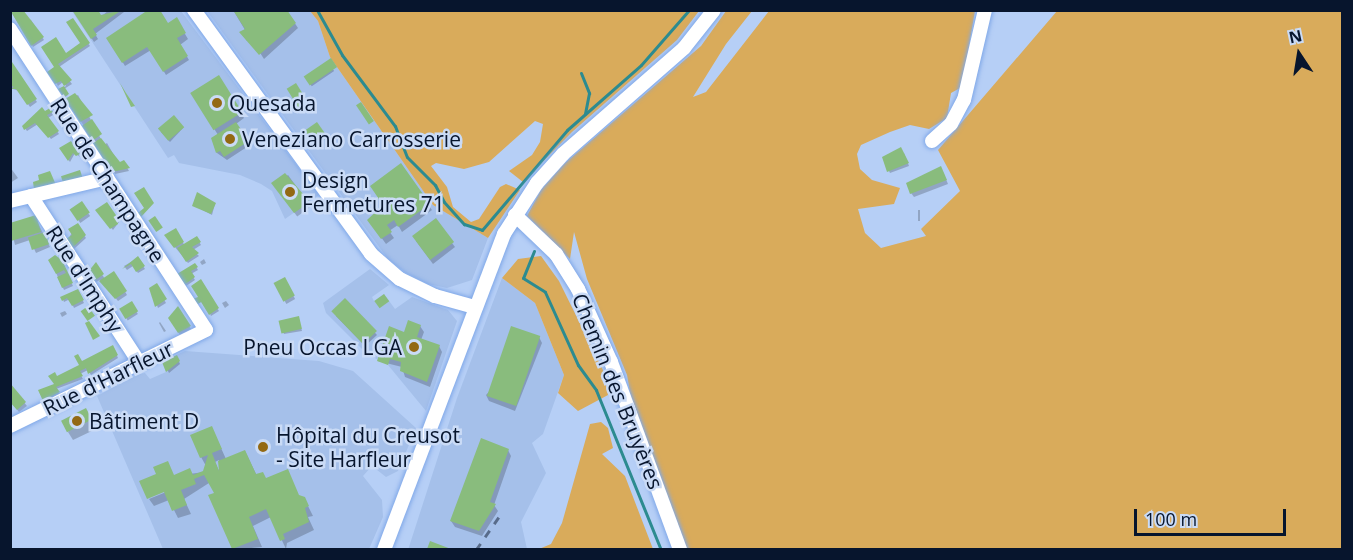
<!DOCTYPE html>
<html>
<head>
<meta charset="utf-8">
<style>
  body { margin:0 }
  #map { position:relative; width:1353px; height:560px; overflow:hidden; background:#b6cff6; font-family:"Open Sans",sans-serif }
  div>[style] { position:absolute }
  .built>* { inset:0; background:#a5c0ea }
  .green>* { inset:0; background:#d9ab5b }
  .shadow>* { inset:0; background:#0003; transform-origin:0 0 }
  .stream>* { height:3px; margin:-1.5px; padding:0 1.5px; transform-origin:1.5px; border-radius:1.5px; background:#2c8b90 }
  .building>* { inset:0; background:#89bc7d; transform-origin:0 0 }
  .roads { filter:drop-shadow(0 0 2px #80a8e8) drop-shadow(0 0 2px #80a8e8) }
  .minor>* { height:14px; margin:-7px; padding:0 7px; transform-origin:7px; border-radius:7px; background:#fff }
  .rail>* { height:3px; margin-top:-1.5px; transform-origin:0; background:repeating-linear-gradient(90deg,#586b8a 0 8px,transparent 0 16px) }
  .dots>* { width:16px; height:16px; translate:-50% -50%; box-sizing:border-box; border:3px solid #cadbf6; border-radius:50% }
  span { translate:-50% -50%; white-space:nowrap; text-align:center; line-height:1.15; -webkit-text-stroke:5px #cadbf6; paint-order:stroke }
  .poi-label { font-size:21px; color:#07152d }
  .left { translate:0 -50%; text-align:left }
  .right { translate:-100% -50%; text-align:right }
  .street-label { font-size:21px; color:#07152d }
  .frame { position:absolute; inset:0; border:12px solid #07152d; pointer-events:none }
  .north { position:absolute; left:1269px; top:24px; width:60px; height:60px; -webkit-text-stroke:4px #cadbf6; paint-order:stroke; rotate:348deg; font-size:16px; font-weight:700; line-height:24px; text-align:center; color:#07152d }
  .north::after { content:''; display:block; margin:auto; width:21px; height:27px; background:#07152d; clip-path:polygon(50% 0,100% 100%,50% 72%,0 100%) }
  .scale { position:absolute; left:1134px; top:509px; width:152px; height:27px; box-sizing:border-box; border:3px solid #07152d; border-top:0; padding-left:8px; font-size:18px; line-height:21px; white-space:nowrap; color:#07152d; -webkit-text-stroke:4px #cadbf6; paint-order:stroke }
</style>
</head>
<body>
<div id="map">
  <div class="built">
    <div style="clip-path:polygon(72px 11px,181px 11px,319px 195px,285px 219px,272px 191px,261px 184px,240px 175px,179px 163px,174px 155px,168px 158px)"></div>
    <div style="clip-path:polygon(207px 11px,310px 11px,318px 21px,330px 57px,433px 205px,488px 238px,472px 280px,447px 288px,428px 284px,406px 273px,388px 259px)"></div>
    <div style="clip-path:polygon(370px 269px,389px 285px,372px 297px,374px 301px,384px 294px,395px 309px,412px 297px,448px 310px,457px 321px,426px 411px,388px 365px,367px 354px,326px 313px,323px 303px)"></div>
    <div style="clip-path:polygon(502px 278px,535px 303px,564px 375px,543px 434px,532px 443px,546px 473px,521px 522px,527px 549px,408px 550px,457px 398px)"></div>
    <div style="clip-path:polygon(185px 351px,319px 361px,353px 371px,416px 428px,398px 471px,386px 477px,372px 466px,363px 476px,382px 500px,383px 517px,369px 549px,163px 549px,97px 396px,139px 374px,145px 373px,150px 379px,166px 372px,162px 362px)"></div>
  </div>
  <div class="green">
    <div style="clip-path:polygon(310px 11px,699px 11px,677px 40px,572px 132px,523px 182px,509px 171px,532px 155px,540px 142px,543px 124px,535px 121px,489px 162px,464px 169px,436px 163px,431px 166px,447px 187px,453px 207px,471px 222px,479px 219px,500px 187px,506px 184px,520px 190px,488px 238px,433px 205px,330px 57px,318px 21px)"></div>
    <div style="clip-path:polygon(726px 11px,752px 11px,726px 44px,693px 97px,706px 92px,769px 11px,975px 11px,962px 87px,951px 93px,947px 118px,929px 129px,910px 125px,890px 132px,861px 145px,857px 154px,860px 169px,872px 180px,900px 188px,894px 204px,858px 209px,865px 233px,881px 248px,926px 236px,921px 229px,960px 191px,938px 150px,1057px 11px,1342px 11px,1342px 549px,687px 549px,632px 404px,627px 375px,587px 279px,574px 232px,570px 259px,527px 216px,541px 190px,564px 164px,701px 46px)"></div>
    <div style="clip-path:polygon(541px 256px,559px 281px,603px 370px,608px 395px,578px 411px,558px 393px,564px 375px,535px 303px,502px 278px,518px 259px)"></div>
    <div style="clip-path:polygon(601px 422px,608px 428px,613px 448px,602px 454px,625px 476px,653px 549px,539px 549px,551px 544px,562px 523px,590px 424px)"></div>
  </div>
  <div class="shadow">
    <div style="clip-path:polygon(10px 10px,31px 20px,44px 40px,33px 47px)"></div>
    <div style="clip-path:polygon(73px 10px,96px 10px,104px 22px,103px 15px,109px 10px,124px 12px,95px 34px,98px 39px,94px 42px)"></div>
    <div style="clip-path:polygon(233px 10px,286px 10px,298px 28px,264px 59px,251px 39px,247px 41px,241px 33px,245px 30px)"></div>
    <div style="clip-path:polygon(176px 19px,188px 39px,180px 45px,189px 60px,166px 75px,151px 50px,125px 66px,108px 38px,167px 25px)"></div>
    <div style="clip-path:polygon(72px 20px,90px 46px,59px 67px,72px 84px,64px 89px,68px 95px,65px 97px,60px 90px,66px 86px,63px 82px,58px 86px,51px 74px,56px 68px,43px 47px,66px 55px,82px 44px)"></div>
    <div style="clip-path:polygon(10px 62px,37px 102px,30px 107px,19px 91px,10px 88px)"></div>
    <div style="left:328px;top:62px;width:11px;height:27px;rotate:56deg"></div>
    <div style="clip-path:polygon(218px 77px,244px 118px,236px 124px,250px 145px,227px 160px,217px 153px,213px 139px,218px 135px,192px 93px)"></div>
    <div style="left:296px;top:86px;width:22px;height:8px;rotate:58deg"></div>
    <div style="clip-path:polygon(78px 95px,104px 145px,107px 143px,119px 164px,124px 162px,129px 171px,115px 174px,67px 100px)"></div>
    <div style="clip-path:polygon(50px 110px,53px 115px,48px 118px,59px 134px,51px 139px,38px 124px,27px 131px,24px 127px)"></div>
    <div style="left:317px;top:124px;width:17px;height:13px;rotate:57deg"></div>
    <div style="clip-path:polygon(183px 128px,170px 142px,161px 132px)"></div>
    <div style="clip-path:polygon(71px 143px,80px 157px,75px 153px,70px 162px,61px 149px)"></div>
    <div style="clip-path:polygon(904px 153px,909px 166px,890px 173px,889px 171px)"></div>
    <div style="clip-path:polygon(10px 167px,18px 178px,10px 183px)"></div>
    <div style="clip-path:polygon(943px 172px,948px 184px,914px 197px,911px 193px)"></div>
    <div style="left:288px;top:175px;width:39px;height:17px;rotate:54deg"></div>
    <div style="left:81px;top:203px;width:16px;height:12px;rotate:55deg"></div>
    <div style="clip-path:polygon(106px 204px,119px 222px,113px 230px,98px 213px)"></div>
    <div style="clip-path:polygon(215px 204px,212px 215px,193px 205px)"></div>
    <div style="clip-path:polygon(428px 205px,432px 210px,402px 232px,398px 225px,389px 231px,394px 238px,386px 244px,373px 226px)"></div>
    <div style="left:918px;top:210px;width:2px;height:11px"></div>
    <div style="clip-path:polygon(435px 220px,455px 247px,433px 264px,416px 241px)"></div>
    <div style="clip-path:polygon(37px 221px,50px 247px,36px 253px,30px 240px,15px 245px,10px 224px)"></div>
    <div style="clip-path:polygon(77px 225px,86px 238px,74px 249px,68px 239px)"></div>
    <div style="clip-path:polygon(175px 230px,185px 246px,197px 238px,201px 245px,193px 250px,199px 256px,188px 263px,166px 236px)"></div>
    <div style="clip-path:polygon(138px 258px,145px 269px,138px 273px,133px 266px,127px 270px,124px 266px)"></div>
    <div style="clip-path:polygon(204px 259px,206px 263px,202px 265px,200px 262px)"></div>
    <div style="clip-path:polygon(50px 260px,61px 262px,73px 286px,64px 290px)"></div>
    <div style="clip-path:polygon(95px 264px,105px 279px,114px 273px,127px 295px,118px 301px,100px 280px,96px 282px,90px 273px)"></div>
    <div style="clip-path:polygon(195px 265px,198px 270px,191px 274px,195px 280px,186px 286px,179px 275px)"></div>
    <div style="left:284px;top:279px;width:23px;height:10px;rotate:61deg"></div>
    <div style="clip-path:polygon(200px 281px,219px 311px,211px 316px,204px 300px,198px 304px,195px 300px,200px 297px)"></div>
    <div style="clip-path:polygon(156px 285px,166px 303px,158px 308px,151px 289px)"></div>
    <div style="clip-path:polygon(78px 291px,84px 303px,74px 308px,70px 299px,64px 302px,62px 297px)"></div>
    <div style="clip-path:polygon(345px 300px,377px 335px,365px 346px,336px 316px)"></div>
    <div style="clip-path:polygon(226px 301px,229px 305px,225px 308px,222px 303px)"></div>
    <div style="left:131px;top:303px;width:13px;height:12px;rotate:58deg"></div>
    <div style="clip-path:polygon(178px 308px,191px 329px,180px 335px,170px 319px)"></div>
    <div style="clip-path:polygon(65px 311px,67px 314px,62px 317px,60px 313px)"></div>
    <div style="clip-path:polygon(299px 320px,302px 331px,284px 334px,283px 332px)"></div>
    <div style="clip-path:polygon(160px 322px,166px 331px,164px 332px,159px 323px)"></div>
    <div style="clip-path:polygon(420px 326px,424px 332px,421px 340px,439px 346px,442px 352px,430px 387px,405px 377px,402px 367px,378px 361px,405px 334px)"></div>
    <div style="clip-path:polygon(539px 337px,542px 343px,515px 411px,489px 401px,486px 395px)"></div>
    <div style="clip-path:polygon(113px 347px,118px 358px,91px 375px,88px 370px,80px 374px,83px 379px,56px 389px,60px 395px,46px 402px,40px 391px,56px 385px,57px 378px)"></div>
    <div style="clip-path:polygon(177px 357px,180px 364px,169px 373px,164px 363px)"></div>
    <div style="clip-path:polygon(11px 386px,27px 406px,19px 412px,10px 401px)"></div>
    <div style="clip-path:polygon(85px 410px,96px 429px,73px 440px,68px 432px)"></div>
    <div style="clip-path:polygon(evenodd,216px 437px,226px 459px,245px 451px,257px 476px,304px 498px,313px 516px,308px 517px,314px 530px,287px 543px,286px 549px,271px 517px,253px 526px,262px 547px,233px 550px,210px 496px,216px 493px,209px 483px,184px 499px,191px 514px,178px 518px,169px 500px,154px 506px,149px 499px,171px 490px,174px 476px,204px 472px,206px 466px,201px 457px,216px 437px,219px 460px,221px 473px,220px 473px,215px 462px,219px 460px)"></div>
    <div style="clip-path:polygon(508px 450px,511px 456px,494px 505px,498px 511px,482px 536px,455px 527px,451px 521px)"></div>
  </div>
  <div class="stream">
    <div style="left:317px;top:10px;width:51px;rotate:60.9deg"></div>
    <div style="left:342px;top:55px;width:89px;rotate:53.3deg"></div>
    <div style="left:395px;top:126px;width:33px;rotate:69deg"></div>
    <div style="left:407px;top:157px;width:40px;rotate:45deg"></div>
    <div style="left:435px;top:185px;width:19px;rotate:62deg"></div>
    <div style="left:444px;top:202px;width:30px;rotate:48deg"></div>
    <div style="left:464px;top:224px;width:19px;rotate:18deg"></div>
    <div style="left:482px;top:230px;width:131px;rotate:-49.6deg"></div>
    <div style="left:567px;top:130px;width:98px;rotate:-41.3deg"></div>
    <div style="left:641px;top:65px;width:73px;rotate:-48.9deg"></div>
    <div style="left:581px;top:73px;width:22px;rotate:68deg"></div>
    <div style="left:589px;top:93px;width:21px;rotate:101deg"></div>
    <div style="left:534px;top:251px;width:29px;rotate:112deg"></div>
    <div style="left:523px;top:278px;width:26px;rotate:32deg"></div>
    <div style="left:545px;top:292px;width:80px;rotate:65.7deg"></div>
    <div style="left:578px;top:365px;width:31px;rotate:54deg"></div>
    <div style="left:596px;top:390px;width:173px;rotate:67.9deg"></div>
  </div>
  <div class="building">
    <div style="clip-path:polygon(10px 10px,23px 10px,44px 37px,31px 46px)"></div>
    <div style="clip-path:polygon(72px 10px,98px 10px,101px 15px,122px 10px,93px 29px,97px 35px,91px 39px)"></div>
    <div style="clip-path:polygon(148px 10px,160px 10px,168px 23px,177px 17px,186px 33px,177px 38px,188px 56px,163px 72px,147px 47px,122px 63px,106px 38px)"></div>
    <div style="clip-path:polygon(233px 10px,287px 10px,296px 23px,259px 55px,239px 32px,245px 29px)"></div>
    <div style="clip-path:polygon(73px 18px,90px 43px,58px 64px,72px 80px,64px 86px,61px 81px,55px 84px,47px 72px,54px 67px,41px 47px,56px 37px,66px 53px,80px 43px,66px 22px)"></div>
    <div style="left:331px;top:58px;width:11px;height:33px;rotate:56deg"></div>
    <div style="clip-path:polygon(10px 59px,37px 99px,27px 105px,16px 89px,11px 89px,14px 87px,10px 85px)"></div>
    <div style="left:219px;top:75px;width:44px;height:34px;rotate:58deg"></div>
    <div style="clip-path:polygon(120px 83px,126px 93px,135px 106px,131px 107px)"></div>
    <div style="left:296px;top:83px;width:22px;height:11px;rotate:58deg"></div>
    <div style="clip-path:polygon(64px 86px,69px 94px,64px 97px,58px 89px)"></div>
    <div style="clip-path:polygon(75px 93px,93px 115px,80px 122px,65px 99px)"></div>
    <div style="left:361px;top:102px;width:23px;height:6px;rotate:56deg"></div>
    <div style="clip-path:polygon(42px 107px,45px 111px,50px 108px,53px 112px,47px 115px,59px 131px,48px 138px,35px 123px,24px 130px,22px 126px)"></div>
    <div style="left:174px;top:115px;width:16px;height:21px;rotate:50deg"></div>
    <div style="left:92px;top:119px;width:18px;height:12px;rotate:56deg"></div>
    <div style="clip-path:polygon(236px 122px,249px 141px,224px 157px,220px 151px,216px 153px,211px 138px)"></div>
    <div style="left:317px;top:122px;width:16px;height:16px;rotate:55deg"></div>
    <div style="clip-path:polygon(101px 138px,120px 162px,124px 160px,130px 168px,112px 172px,93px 143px)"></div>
    <div style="clip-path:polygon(71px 141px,80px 154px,76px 156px,73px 153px,68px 161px,59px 148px)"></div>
    <div style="clip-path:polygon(901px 147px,909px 163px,887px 172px,882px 157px)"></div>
    <div style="clip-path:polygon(401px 163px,430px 204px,398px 227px,394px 220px,387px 225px,392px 232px,381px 239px,367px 220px,383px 205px,370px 186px)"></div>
    <div style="clip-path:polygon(941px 166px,947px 180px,910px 194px,906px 183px)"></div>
    <div style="left:80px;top:170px;width:9px;height:20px;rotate:72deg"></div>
    <div style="clip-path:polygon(50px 171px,56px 185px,34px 189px,33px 182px,39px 180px,38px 175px)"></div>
    <div style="clip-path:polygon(285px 173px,310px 202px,294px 213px,271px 183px)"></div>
    <div style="clip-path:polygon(144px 187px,154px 203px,141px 217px,138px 213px,144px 208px,134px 193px)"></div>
    <div style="clip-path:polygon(197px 192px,216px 203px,211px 214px,192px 206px)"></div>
    <div style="left:82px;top:201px;width:14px;height:15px;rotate:56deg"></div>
    <div style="clip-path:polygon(107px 202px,118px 218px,118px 224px,110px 229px,95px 210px)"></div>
    <div style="clip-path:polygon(36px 215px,41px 232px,11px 241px,10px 223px)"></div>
    <div style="left:155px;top:216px;width:14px;height:8px;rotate:56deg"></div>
    <div style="left:436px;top:218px;width:30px;height:30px;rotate:53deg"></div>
    <div style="clip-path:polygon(78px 223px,86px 235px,72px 248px,66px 239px,72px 235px,68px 229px)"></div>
    <div style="clip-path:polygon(176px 228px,184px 242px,174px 248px,164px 235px)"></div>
    <div style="left:45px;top:232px;width:13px;height:18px;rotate:72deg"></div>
    <div style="clip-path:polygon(197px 236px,201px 242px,192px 247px,199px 253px,186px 262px,177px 248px)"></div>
    <div style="clip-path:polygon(55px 255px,62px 260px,73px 283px,62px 288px,57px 277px,66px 273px,64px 270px,56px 274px,48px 260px)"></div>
    <div style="clip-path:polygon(138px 256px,145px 266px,136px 272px,131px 264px,122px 269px)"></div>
    <div style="clip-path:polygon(96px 262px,104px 274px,94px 281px,88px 272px)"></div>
    <div style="clip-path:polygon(195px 263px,198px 267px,191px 271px,195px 277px,184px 285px,177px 274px)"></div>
    <div style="clip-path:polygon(114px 271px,127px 291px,115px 299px,99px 281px)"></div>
    <div style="left:285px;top:277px;width:21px;height:13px;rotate:62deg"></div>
    <div style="clip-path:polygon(201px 279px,219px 308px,209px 315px,201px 302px,196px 305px,193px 299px,198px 297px,191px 286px)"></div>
    <div style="clip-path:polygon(157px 283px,167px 299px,155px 307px,149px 288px)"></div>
    <div style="clip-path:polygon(78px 289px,84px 300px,72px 306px,67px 298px,62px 301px,60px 297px)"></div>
    <div style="left:384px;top:294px;width:9px;height:12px;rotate:54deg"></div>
    <div style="left:345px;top:298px;width:46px;height:19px;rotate:46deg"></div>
    <div style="left:132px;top:301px;width:12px;height:15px;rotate:59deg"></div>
    <div style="left:88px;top:306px;width:12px;height:9px;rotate:55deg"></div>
    <div style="clip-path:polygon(178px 306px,191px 326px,178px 333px,168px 318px)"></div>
    <div style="left:299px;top:316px;width:13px;height:21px;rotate:77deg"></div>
    <div style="clip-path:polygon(408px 320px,421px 325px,417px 337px,440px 345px,427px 382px,400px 371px,401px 362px,390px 359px,388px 365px,377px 361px,389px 326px,404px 332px)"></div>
    <div style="clip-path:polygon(89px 321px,100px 336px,93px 340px,85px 323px)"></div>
    <div style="left:511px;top:326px;width:31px;height:74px;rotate:19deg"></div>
    <div style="clip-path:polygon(113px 345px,118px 355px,88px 374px,86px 368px,80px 371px,83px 376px,56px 387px,60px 392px,43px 401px,38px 390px,54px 384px,48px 376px,55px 372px,57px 376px,79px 365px,74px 356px,78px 354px,82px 361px)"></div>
    <div style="clip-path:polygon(177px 355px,180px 361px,166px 372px,162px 362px)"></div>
    <div style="clip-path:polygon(10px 383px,26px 402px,17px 410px,10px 402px)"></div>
    <div style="left:86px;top:408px;width:13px;height:28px;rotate:63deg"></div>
    <div style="clip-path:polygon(212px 426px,222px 449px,212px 453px,219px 471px,218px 461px,245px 450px,256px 474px,263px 472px,266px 478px,288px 469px,299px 495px,305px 497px,309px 506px,305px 508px,309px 522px,283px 534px,285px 539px,280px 541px,266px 509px,249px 517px,258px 539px,232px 549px,208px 495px,214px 493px,204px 475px,194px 479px,196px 484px,181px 490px,187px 505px,172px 511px,164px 492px,147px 499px,139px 481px,156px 474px,153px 467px,168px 461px,174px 475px,190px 468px,193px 475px,203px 471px,208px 455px,200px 458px,190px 435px)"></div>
    <div style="clip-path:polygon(481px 438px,509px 449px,490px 502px,496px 504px,479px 531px,450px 521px)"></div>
    <div style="clip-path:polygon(430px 541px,451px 549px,427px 549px)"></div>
  </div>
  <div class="roads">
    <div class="minor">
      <div style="left:194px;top:10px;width:301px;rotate:54deg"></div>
      <div style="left:371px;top:254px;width:38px;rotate:41deg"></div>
      <div style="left:400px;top:279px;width:39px;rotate:26deg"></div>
      <div style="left:435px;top:296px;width:41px;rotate:15.4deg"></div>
      <div style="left:10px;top:29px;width:359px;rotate:56.9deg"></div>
      <div style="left:206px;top:330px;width:218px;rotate:153.9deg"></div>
      <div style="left:932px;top:141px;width:25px;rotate:-42deg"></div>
      <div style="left:951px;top:124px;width:27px;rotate:-62deg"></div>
      <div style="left:964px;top:100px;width:92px;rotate:-76.9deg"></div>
      <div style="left:31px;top:196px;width:198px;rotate:57deg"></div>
      <div style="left:10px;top:201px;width:100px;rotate:-13.3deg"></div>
      <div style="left:515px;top:215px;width:57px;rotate:43.6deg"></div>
      <div style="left:556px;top:254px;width:41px;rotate:57.8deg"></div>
      <div style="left:578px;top:289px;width:80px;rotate:65.7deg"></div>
      <div style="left:611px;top:362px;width:200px;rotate:69.8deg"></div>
      <div style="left:384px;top:550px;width:338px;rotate:-69.2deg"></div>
      <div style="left:504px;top:234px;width:61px;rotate:-57.1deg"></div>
      <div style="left:537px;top:183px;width:39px;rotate:-48deg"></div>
      <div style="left:563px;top:154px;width:161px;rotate:-41.2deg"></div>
      <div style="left:684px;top:48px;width:48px;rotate:-51.7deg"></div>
    </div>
  </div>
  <div class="rail">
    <div style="left:476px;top:550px;width:47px;rotate:-55.3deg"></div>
  </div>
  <div class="dots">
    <div style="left:217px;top:103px;background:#936913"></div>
    <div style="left:230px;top:139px;background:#936913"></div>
    <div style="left:290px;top:192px;background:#936913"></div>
    <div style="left:414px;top:347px;background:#936913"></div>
    <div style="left:77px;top:421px;background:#936913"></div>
    <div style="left:263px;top:447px;background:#936913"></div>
  </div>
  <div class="poi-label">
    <span class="left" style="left:229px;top:103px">Quesada</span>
    <span class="left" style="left:242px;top:139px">Veneziano Carrosserie</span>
    <span class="left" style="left:302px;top:192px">Design<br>Fermetures 71</span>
    <span class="right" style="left:402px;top:347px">Pneu Occas LGA</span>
    <span class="left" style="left:89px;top:421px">Bâtiment D</span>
    <span class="left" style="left:276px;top:447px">Hôpital du Creusot<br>- Site Harfleur</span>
  </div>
  <div class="street-label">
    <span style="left:108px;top:180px;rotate:57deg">Rue de Champagne</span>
    <span style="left:85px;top:279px;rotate:57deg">Rue d'Imphy</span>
    <span style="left:108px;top:378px;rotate:-26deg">Rue d'Harfleur</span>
    <span style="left:618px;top:391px;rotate:68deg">Chemin des Bruyères</span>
  </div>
  <div class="frame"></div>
  <div class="north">N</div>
  <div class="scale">100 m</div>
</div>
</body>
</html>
